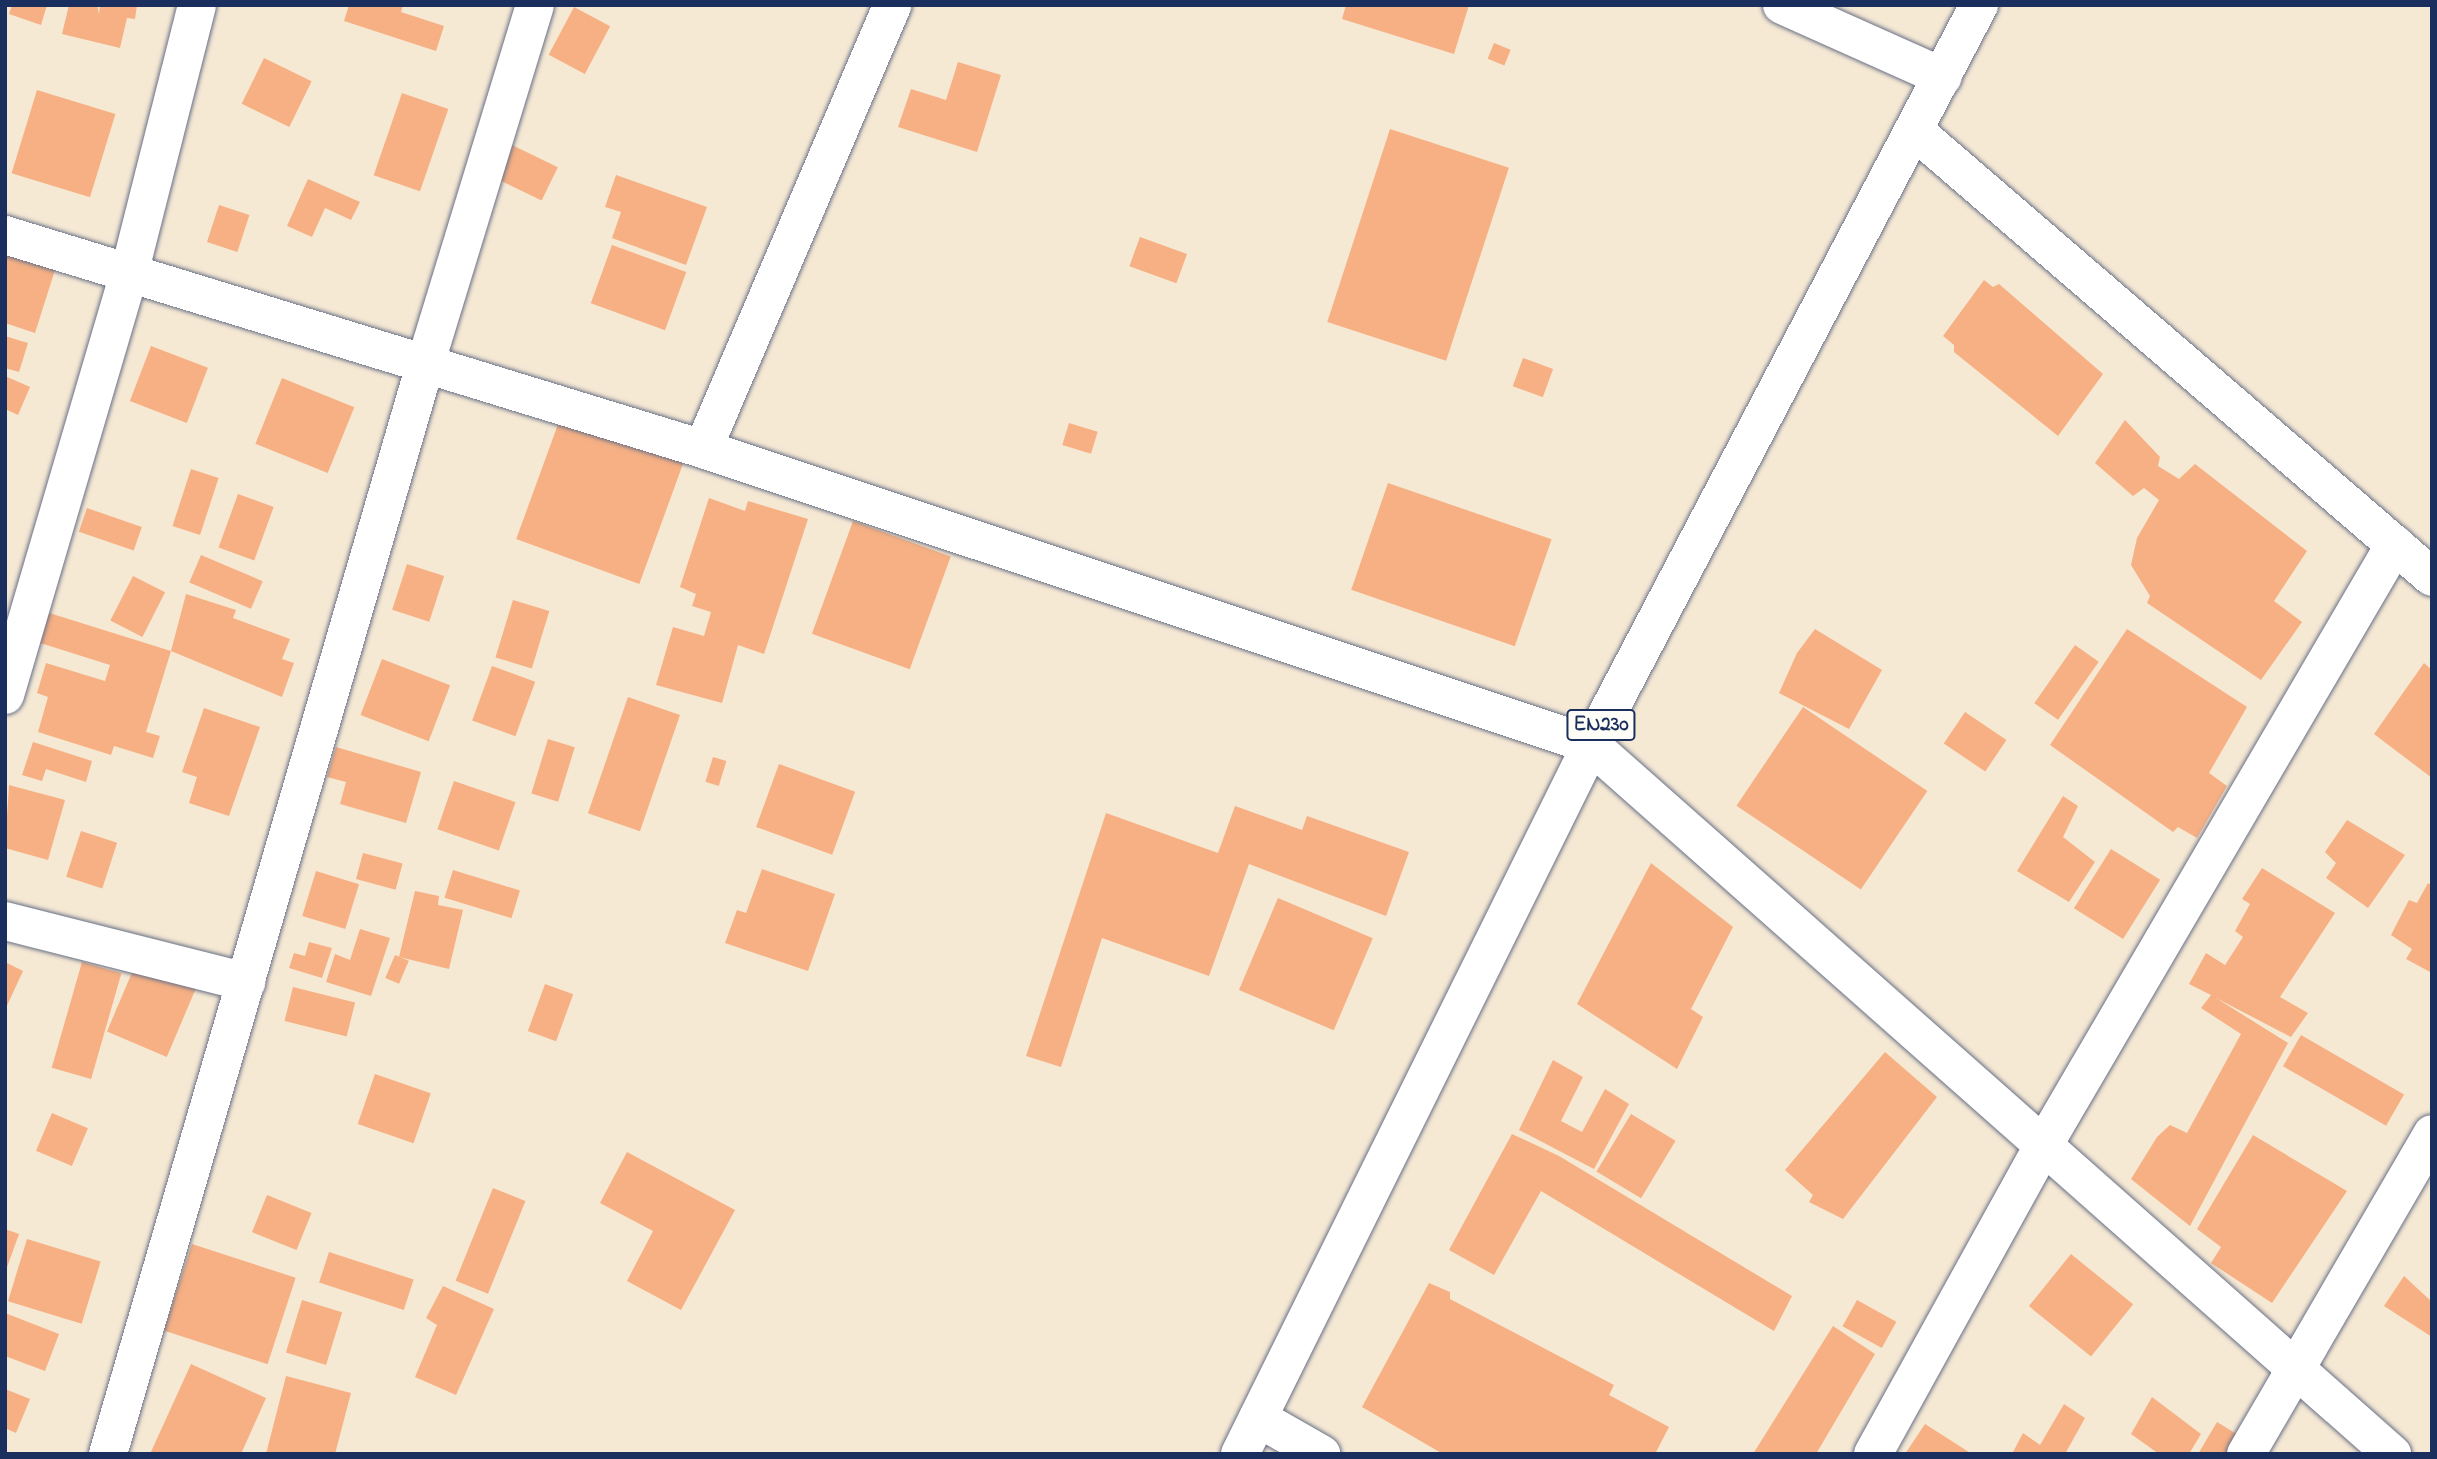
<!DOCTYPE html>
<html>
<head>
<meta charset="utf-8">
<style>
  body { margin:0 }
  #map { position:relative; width:2437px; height:1459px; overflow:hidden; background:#f6e9d4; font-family:"Indie Flower",sans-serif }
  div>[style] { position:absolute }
  .building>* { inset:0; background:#f6b084; transform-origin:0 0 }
  .roads { filter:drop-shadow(0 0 2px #687087) drop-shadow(0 0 2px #687087) }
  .minor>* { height:38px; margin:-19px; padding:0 19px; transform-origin:19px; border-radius:19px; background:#fff }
  .major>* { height:38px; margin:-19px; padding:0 19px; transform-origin:19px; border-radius:19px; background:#fff }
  span { translate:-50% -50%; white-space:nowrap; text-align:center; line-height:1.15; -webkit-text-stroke:7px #fdfcf7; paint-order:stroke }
  .shield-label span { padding:2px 5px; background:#fdfcf7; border:2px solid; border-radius:5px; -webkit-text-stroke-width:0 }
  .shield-label { font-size:21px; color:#1b2f5e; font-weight:700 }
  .frame { position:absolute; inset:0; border:7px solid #1b2f5e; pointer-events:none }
</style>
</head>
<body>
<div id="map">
  <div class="building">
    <div style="clip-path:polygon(12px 5px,47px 5px,41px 25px,9px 14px)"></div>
    <div style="clip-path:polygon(69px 5px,97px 5px,99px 14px,100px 5px,137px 5px,135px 19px,127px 18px,120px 48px,62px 34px)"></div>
    <div style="clip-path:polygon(349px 5px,403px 5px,401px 12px,444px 26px,436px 51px,344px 21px)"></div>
    <div style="clip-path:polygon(1346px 5px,1469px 5px,1454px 54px,1342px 19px)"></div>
    <div style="left:574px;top:7px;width:41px;height:54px;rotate:28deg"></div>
    <div style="left:1494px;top:43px;width:18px;height:17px;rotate:22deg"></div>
    <div style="left:264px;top:58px;width:53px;height:51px;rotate:26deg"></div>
    <div style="clip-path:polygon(958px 62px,1001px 75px,977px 152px,898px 127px,911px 89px,946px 100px)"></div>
    <div style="left:37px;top:90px;width:82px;height:87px;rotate:17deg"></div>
    <div style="left:402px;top:93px;width:49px;height:87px;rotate:19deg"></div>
    <div style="left:1390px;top:129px;width:125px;height:203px;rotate:18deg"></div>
    <div style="left:512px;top:145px;width:51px;height:37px;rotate:26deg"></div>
    <div style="clip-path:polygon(616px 175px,707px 207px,686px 265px,612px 238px,621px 212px,605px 207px)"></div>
    <div style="clip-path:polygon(308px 179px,360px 202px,351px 220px,325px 208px,312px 237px,287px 226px)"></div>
    <div style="left:219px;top:205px;width:32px;height:39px;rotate:18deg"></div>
    <div style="left:1140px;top:237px;width:50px;height:31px;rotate:20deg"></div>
    <div style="left:612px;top:245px;width:79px;height:62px;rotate:20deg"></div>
    <div style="clip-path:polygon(5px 254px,55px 270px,35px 333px,5px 323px)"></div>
    <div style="clip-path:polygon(1984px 280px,1993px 287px,1999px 284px,2103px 374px,2058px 436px,1954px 352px,1954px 345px,1943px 336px)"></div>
    <div style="clip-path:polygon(5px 336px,28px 343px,19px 372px,5px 368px)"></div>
    <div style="left:151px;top:346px;width:61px;height:59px;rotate:21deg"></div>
    <div style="left:1523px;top:358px;width:32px;height:30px;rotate:20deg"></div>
    <div style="clip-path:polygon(5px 376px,30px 387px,18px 415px,5px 409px)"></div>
    <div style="left:282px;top:378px;width:78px;height:71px;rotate:22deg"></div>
    <div style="left:561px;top:416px;width:131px;height:131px;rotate:20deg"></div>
    <div style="clip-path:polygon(2125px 420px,2160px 457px,2158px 466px,2179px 479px,2195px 464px,2307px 551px,2274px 601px,2302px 622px,2261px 680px,2147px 603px,2150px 596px,2131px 565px,2137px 538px,2159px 500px,2144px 488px,2133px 496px,2095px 463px)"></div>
    <div style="left:1069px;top:423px;width:30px;height:23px;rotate:17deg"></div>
    <div style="left:191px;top:469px;width:29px;height:60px;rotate:18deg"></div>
    <div style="left:1388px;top:483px;width:173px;height:113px;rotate:19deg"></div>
    <div style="left:238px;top:494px;width:38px;height:57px;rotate:20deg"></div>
    <div style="clip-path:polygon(709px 498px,745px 511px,748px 501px,808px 519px,764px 654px,738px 645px,722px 703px,656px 685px,673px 627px,704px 636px,711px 612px,692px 606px,696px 594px,680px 587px)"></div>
    <div style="left:87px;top:508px;width:58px;height:25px;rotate:19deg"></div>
    <div style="left:853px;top:521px;width:104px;height:120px;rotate:20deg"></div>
    <div style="left:201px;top:555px;width:67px;height:30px;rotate:23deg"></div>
    <div style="left:407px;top:564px;width:39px;height:48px;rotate:18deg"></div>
    <div style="left:133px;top:576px;width:36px;height:50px;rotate:27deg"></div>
    <div style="clip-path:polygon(186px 594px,236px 610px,233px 618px,290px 639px,282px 659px,294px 663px,282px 697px,171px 651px)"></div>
    <div style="left:513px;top:600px;width:38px;height:60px;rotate:17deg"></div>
    <div style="clip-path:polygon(46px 612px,171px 651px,146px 732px,160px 736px,153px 758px,114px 746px,111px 755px,38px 732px,48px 697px,37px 693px,46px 663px,105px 681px,110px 665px,37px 642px)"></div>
    <div style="clip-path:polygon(1815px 629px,1882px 670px,1849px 729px,1779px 693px,1797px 653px)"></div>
    <div style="clip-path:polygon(2127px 629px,2247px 707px,2209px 773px,2227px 786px,2197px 838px,2178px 827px,2173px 832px,2050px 745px)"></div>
    <div style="left:2075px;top:645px;width:29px;height:71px;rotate:35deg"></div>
    <div style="left:382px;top:659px;width:73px;height:60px;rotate:21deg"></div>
    <div style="clip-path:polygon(2424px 663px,2432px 670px,2432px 778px,2374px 734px)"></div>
    <div style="left:492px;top:666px;width:46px;height:58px;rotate:20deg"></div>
    <div style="left:628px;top:697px;width:55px;height:123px;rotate:19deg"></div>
    <div style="left:1803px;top:707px;width:150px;height:119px;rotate:34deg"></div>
    <div style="clip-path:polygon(204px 708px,260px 727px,229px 816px,189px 803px,197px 777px,182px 772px)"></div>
    <div style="left:1965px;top:712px;width:50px;height:38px;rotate:34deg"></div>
    <div style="left:548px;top:739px;width:28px;height:57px;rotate:17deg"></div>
    <div style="clip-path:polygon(33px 742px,92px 761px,86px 782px,46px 769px,42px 781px,22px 775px)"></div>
    <div style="clip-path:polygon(336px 747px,421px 772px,406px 823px,340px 804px,346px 782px,327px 777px)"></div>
    <div style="left:713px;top:757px;width:14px;height:26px;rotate:17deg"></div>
    <div style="left:779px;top:764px;width:81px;height:67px;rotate:20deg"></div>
    <div style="left:454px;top:781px;width:65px;height:51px;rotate:19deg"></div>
    <div style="clip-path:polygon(9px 785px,65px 800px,48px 860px,5px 848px)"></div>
    <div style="clip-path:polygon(2063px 796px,2078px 806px,2063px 837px,2095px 862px,2069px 902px,2017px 871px)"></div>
    <div style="clip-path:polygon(1235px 806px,1302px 830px,1307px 816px,1409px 852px,1386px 916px,1249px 864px,1209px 976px,1102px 938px,1061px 1067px,1026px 1056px,1106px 813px,1218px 853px)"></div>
    <div style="clip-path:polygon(2347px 820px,2405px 855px,2368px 908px,2326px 878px,2336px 863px,2325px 852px)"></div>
    <div style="left:81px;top:831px;width:38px;height:48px;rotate:18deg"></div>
    <div style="left:2111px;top:849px;width:58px;height:70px;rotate:32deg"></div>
    <div style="left:363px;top:853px;width:41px;height:27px;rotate:15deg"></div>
    <div style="clip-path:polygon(1651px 863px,1733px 927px,1691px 1009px,1703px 1017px,1677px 1069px,1577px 1004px)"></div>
    <div style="clip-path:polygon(2262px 868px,2335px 913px,2280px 997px,2308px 1013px,2291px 1037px,2216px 998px,2288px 1043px,2190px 1226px,2131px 1179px,2157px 1137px,2170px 1125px,2187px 1133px,2241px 1034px,2201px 1008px,2211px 995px,2189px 984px,2206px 953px,2225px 965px,2243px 937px,2235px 931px,2250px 904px,2242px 899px)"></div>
    <div style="clip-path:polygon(762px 869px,835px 894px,808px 971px,725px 943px,737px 910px,746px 913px)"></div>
    <div style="left:453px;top:870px;width:70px;height:29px;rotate:17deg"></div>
    <div style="left:316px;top:871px;width:45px;height:47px;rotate:17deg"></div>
    <div style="clip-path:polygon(2428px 883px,2432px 886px,2432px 973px,2406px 959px,2412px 949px,2391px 935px,2409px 900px,2417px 903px)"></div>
    <div style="clip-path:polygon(415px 891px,439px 896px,438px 905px,463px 910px,449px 969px,399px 957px)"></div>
    <div style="left:1278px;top:898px;width:103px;height:100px;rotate:23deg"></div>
    <div style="clip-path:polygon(360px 929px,390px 938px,371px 996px,326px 982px,335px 954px,350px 960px)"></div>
    <div style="clip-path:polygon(309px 942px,332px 948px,322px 978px,289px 968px,294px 953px,305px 956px)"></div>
    <div style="left:395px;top:955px;width:15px;height:25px;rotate:23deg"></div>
    <div style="left:139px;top:956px;width:65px;height:82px;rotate:23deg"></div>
    <div style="clip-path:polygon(5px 962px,23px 971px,5px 1010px)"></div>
    <div style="left:82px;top:962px;width:41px;height:110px;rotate:16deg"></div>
    <div style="left:545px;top:984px;width:30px;height:50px;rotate:20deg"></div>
    <div style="left:293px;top:987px;width:64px;height:35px;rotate:14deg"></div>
    <div style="left:2301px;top:1035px;width:119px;height:36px;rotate:30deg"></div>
    <div style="clip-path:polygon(1885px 1052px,1937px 1097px,1843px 1219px,1809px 1202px,1813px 1195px,1785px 1170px)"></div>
    <div style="clip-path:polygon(1553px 1060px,1583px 1077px,1561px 1121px,1582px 1132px,1605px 1089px,1629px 1104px,1594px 1169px,1519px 1130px)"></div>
    <div style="left:375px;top:1074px;width:59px;height:53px;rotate:19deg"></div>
    <div style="left:52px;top:1113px;width:39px;height:41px;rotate:23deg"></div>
    <div style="left:1631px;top:1114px;width:52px;height:67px;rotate:31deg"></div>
    <div style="clip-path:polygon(1512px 1134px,1559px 1156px,1792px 1296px,1774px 1331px,1541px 1191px,1494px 1275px,1449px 1250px)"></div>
    <div style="clip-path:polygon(2253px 1135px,2347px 1191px,2272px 1303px,2211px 1263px,2221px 1247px,2197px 1229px)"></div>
    <div style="clip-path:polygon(627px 1152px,735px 1210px,681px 1310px,627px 1281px,653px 1231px,600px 1203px)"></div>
    <div style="left:493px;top:1188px;width:35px;height:100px;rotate:22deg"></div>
    <div style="left:267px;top:1195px;width:48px;height:40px;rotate:22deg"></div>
    <div style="clip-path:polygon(5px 1229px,19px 1234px,6px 1270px,5px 1270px)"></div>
    <div style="left:27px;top:1239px;width:77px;height:65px;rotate:17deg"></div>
    <div style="left:192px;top:1244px;width:109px;height:91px;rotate:18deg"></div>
    <div style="left:329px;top:1252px;width:89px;height:32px;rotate:18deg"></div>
    <div style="left:2071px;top:1254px;width:80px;height:67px;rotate:39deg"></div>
    <div style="clip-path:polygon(2404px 1276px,2432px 1302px,2432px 1337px,2384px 1306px)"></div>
    <div style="clip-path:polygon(1429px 1283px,1450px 1292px,1450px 1299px,1614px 1385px,1609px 1395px,1669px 1427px,1655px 1454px,1443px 1454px,1362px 1407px)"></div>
    <div style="clip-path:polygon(443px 1286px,494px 1309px,456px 1395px,415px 1377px,437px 1325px,426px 1318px)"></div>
    <div style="left:302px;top:1300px;width:42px;height:55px;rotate:17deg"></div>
    <div style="left:1857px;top:1300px;width:45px;height:30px;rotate:29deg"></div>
    <div style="clip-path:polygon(5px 1313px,59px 1334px,45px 1371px,5px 1356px)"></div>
    <div style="clip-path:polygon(1833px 1326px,1875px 1354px,1816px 1454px,1753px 1454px)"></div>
    <div style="clip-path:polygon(191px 1364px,266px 1398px,241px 1454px,150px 1454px)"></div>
    <div style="clip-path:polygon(286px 1376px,351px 1393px,335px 1454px,266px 1454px)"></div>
    <div style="clip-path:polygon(5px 1389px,30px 1399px,16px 1433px,5px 1428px)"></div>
    <div style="clip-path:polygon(2152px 1397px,2201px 1434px,2189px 1454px,2159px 1454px,2131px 1434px)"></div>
    <div style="clip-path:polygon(2064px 1404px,2085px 1418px,2065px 1454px,2012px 1454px,2023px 1433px,2040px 1445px)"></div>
    <div style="clip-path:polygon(2217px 1422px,2240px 1436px,2230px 1454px,2198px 1454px)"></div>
    <div style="clip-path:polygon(1925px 1424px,1972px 1454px,1905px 1454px)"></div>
  </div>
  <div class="roads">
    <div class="minor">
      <div style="left:1782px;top:5px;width:176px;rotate:24.1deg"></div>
      <div style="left:1916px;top:132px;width:681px;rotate:40.77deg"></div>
      <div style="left:5px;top:235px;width:730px;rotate:17.05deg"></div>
      <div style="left:703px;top:449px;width:936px;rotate:18.43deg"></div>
      <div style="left:1591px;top:745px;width:1070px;rotate:41.51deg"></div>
      <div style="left:703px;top:449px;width:483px;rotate:-66.9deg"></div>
      <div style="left:5px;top:695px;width:439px;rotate:-73.6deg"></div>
      <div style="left:129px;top:274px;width:277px;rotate:-75.8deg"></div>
      <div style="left:5px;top:921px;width:249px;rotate:14.2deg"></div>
      <div style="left:1258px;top:1418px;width:73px;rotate:29.7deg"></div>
      <div style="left:108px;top:1454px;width:1134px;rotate:-73.77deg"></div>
      <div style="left:425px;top:365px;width:376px;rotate:-73deg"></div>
      <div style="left:1873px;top:1454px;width:352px;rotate:-61.1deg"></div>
      <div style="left:2043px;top:1146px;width:697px;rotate:-59.68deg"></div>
      <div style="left:2246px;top:1454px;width:370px;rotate:-59.8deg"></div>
    </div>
    <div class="major">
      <div style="left:1240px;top:1454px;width:791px;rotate:-63.66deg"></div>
      <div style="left:1591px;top:745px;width:836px;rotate:-62.33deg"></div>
    </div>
  </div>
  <div class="shield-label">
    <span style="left:1601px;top:725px">EN230</span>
  </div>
  <div class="frame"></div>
</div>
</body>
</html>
